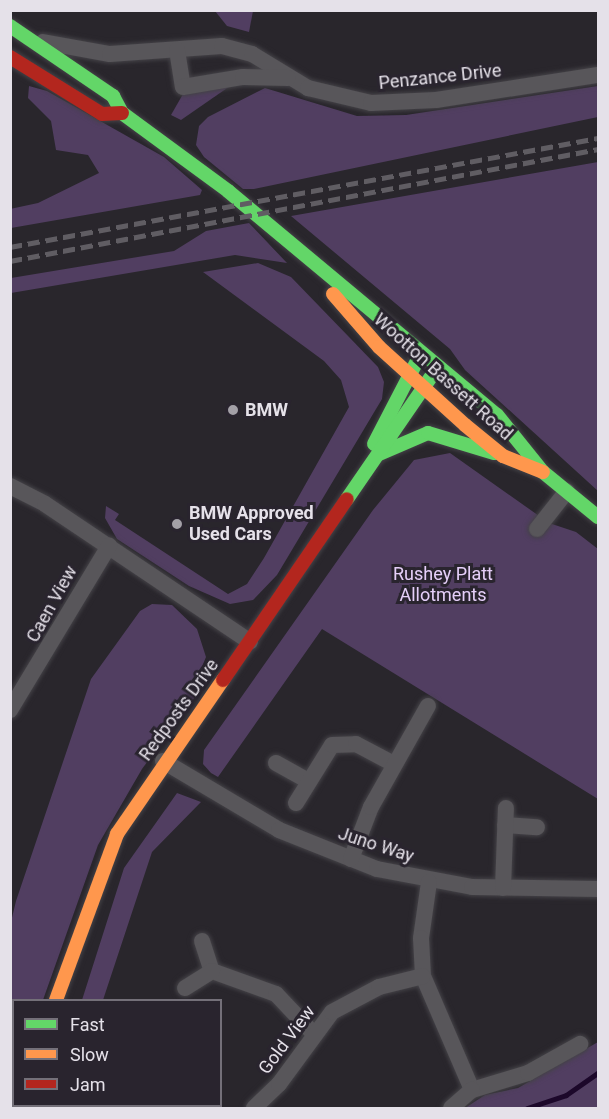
<!DOCTYPE html>
<html>
<head>
<meta charset="utf-8">
<style>
  body { margin:0 }
  #map { position:relative; width:609px; height:1119px; overflow:hidden; background:#29262c; font-family:Roboto,sans-serif }
  div>[style] { position:absolute }
  .green>* { inset:0; background:#513e61 }
  .stream>* { height:5px; margin:-2.5px; padding:0 2.5px; transform-origin:2.5px; border-radius:2.5px; background:#1c082a }
  .roads { filter:drop-shadow(0 0 2px #444247) drop-shadow(0 0 2px #444247) }
  .street>* { height:16px; margin:-8px; padding:0 8px; transform-origin:8px; border-radius:8px; background:#58565a }
  .fast>* { height:14px; margin:-7px; padding:0 7px; transform-origin:7px; border-radius:7px; background:#63d668 }
  .slow>* { height:14px; margin:-7px; padding:0 7px; transform-origin:7px; border-radius:7px; background:#ff974d }
  .jam>* { height:14px; margin:-7px; padding:0 7px; transform-origin:7px; border-radius:7px; background:#b3261e }
  .rail>* { height:4.5px; margin-top:-2.25px; transform-origin:0; background:repeating-linear-gradient(90deg,#605d63 0 12px,transparent 0 18px) }
  .dots>* { width:16px; height:16px; translate:-50% -50%; box-sizing:border-box; border:3px solid #29242e; border-radius:50% }
  span { translate:-50% -50%; white-space:nowrap; text-align:center; line-height:1.15; -webkit-text-stroke:6px #29242e; paint-order:stroke }
  .street-label { font-size:18px; color:#e5e1e9 }
  .poi-label { font-size:18px; color:#e5e1e9; font-weight:700 }
  .left { translate:0 -50%; text-align:left }
  .park-label { font-size:18px; color:#e5cff9 }
  .frame { position:absolute; inset:0; border:12px solid #e5e1e9; pointer-events:none }
  .legend { position:absolute; left:12px; top:999px; width:210px; height:108px; box-sizing:border-box; background:#29242e; border:2px solid #747079; margin:0; padding:8px 10px; list-style:none; font-size:18px; color:#e5e1e9 }
  .legend li { display:flex; align-items:center; gap:12px; height:30px }
  .legend b { width:30px; border:2px solid #747079 }
</style>
</head>
<body>
<div id="map">
  <div class="green">
    <div style="clip-path:polygon(215px 11px,253px 11px,249px 32px,227px 26px)"></div>
    <div style="clip-path:polygon(233px 84px,181px 120px,171px 115px,183px 94px)"></div>
    <div style="clip-path:polygon(29px 86px,47px 91px,164px 157px,202px 190px,200px 195px,11px 228px,10px 209px,38px 203px,99px 173px,88px 155px,56px 150px,51px 121px,28px 98px)"></div>
    <div style="clip-path:polygon(598px 86px,598px 117px,254px 189px,243px 189px,204px 157px,196px 145px,199px 126px,208px 117px,265px 88px,357px 116px,406px 115px)"></div>
    <div style="clip-path:polygon(598px 162px,598px 491px,465px 370px,450px 349px,291px 216px)"></div>
    <div style="clip-path:polygon(249px 223px,287px 263px,235px 255px,11px 293px,11px 278px,174px 251px,206px 231px)"></div>
    <div style="clip-path:polygon(258px 263px,291px 277px,378px 367px,384px 382px,382px 399px,277px 575px,253px 600px,230px 604px,189px 586px,117px 539px,105px 518px,106px 506px,119px 514px,115px 520px,228px 594px,247px 584px,264px 558px,349px 407px,341px 380px,324px 361px,203px 272px)"></div>
    <div style="clip-path:polygon(450px 453px,549px 523px,576px 532px,598px 549px,598px 799px,322px 629px,218px 777px,211px 773px,203px 764px,204px 750px,373px 510px,414px 460px)"></div>
    <div style="clip-path:polygon(152px 604px,172px 605px,197px 629px,206px 657px,194px 686px,200px 690px,142px 769px,98px 845px,43px 1000px,14px 1000px,11px 1058px,10px 926px,16px 901px,91px 679px,140px 611px)"></div>
    <div style="clip-path:polygon(177px 793px,201px 802px,152px 852px,103px 1000px,82px 1000px,124px 868px)"></div>
    <div style="clip-path:polygon(598px 1042px,598px 1108px,465px 1108px,485px 1095px,518px 1088px)"></div>
  </div>
  <div class="stream">
    <div style="left:527px;top:1108px;width:41px;rotate:-18.4deg"></div>
    <div style="left:566px;top:1095px;width:39px;rotate:-35deg"></div>
  </div>
  <div class="roads">
    <div class="street">
      <div style="left:43px;top:42px;width:68px;rotate:10.2deg"></div>
      <div style="left:110px;top:54px;width:112px;rotate:-4.1deg"></div>
      <div style="left:222px;top:46px;width:31px;rotate:15deg"></div>
      <div style="left:252px;top:54px;width:66px;rotate:31.3deg"></div>
      <div style="left:308px;top:88px;width:65px;rotate:13.4deg"></div>
      <div style="left:371px;top:103px;width:65px;rotate:-2.6deg"></div>
      <div style="left:436px;top:100px;width:164px;rotate:-8.8deg"></div>
      <div style="left:177px;top:50px;width:37px;rotate:81deg"></div>
      <div style="left:183px;top:87px;width:61px;rotate:-9.5deg"></div>
      <div style="left:243px;top:77px;width:45px;rotate:1.3deg"></div>
      <div style="left:10px;top:486px;width:39px;rotate:27deg"></div>
      <div style="left:45px;top:504px;width:247px;rotate:33.9deg"></div>
      <div style="left:537px;top:529px;width:48px;rotate:-51.7deg"></div>
      <div style="left:10px;top:710px;width:192px;rotate:-58.9deg"></div>
      <div style="left:163px;top:761px;width:135px;rotate:30.7deg"></div>
      <div style="left:279px;top:830px;width:105px;rotate:21.7deg"></div>
      <div style="left:377px;top:869px;width:97px;rotate:10.7deg"></div>
      <div style="left:472px;top:887px;width:126px;rotate:0.9deg"></div>
      <div style="left:276px;top:763px;width:37px;rotate:29deg"></div>
      <div style="left:296px;top:803px;width:68px;rotate:-58.2deg"></div>
      <div style="left:332px;top:745px;width:24px;rotate:-2deg"></div>
      <div style="left:356px;top:744px;width:43px;rotate:27.8deg"></div>
      <div style="left:505px;top:825px;width:32px;rotate:4deg"></div>
      <div style="left:351px;top:859px;width:56px;rotate:-69deg"></div>
      <div style="left:371px;top:807px;width:116px;rotate:-60.6deg"></div>
      <div style="left:429px;top:882px;width:57px;rotate:98.1deg"></div>
      <div style="left:421px;top:938px;width:38px;rotate:87deg"></div>
      <div style="left:423px;top:976px;width:124px;rotate:66.7deg"></div>
      <div style="left:472px;top:1090px;width:59px;rotate:-16.9deg"></div>
      <div style="left:528px;top:1073px;width:60px;rotate:-29.1deg"></div>
      <div style="left:503px;top:888px;width:80px;rotate:-87.9deg"></div>
      <div style="left:202px;top:941px;width:32px;rotate:72deg"></div>
      <div style="left:212px;top:971px;width:68px;rotate:19.8deg"></div>
      <div style="left:276px;top:994px;width:54px;rotate:46.5deg"></div>
      <div style="left:185px;top:988px;width:32px;rotate:-32deg"></div>
      <div style="left:141px;top:1106px;width:3px;rotate:45deg"></div>
      <div style="left:254px;top:1108px;width:35px;rotate:-44deg"></div>
      <div style="left:279px;top:1084px;width:89px;rotate:-53.6deg"></div>
      <div style="left:332px;top:1012px;width:53px;rotate:-28deg"></div>
      <div style="left:379px;top:987px;width:45px;rotate:-14deg"></div>
      <div style="left:451px;top:1108px;width:28px;rotate:-41deg"></div>
    </div>
    <div class="fast">
      <div style="left:10px;top:26px;width:125px;rotate:34.2deg"></div>
      <div style="left:113px;top:96px;width:19px;rotate:62deg"></div>
      <div style="left:122px;top:113px;width:132px;rotate:36.3deg"></div>
      <div style="left:228px;top:191px;width:350px;rotate:39.8deg"></div>
      <div style="left:497px;top:415px;width:73px;rotate:51.1deg"></div>
      <div style="left:543px;top:472px;width:71px;rotate:39.3deg"></div>
      <div style="left:374px;top:444px;width:96px;rotate:-62.6deg"></div>
      <div style="left:379px;top:454px;width:53px;rotate:-23.2deg"></div>
      <div style="left:428px;top:433px;width:69px;rotate:16.9deg"></div>
      <div style="left:347px;top:499px;width:152px;rotate:-55.5deg"></div>
      <div style="left:10px;top:1076px;width:6px;rotate:-51deg"></div>
    </div>
    <div class="slow">
      <div style="left:333px;top:294px;width:70px;rotate:49deg"></div>
      <div style="left:379px;top:347px;width:116px;rotate:42.2deg"></div>
      <div style="left:465px;top:425px;width:49px;rotate:39.2deg"></div>
      <div style="left:503px;top:456px;width:43px;rotate:21.8deg"></div>
      <div style="left:56px;top:1000px;width:177px;rotate:-69.8deg"></div>
      <div style="left:117px;top:834px;width:187px;rotate:-55.5deg"></div>
    </div>
    <div class="jam">
      <div style="left:10px;top:57px;width:108px;rotate:31.8deg"></div>
      <div style="left:102px;top:114px;width:20px;rotate:-3deg"></div>
      <div style="left:223px;top:680px;width:219px;rotate:-55.6deg"></div>
    </div>
  </div>
  <div class="rail">
    <div style="left:10px;top:247px;width:598px;rotate:-10.5deg"></div>
    <div style="left:10px;top:261px;width:599px;rotate:-10.78deg"></div>
  </div>
  <div class="dots">
    <div style="left:233px;top:410px;background:#a3a0a7"></div>
    <div style="left:177px;top:524px;background:#a3a0a7"></div>
  </div>
  <div class="street-label">
    <span style="left:440px;top:77px;rotate:-6deg">Penzance Drive</span>
    <span style="left:443px;top:377px;rotate:42deg">Wootton Bassett Road</span>
    <span style="left:52px;top:604px;rotate:-61deg">Caen View</span>
    <span style="left:179px;top:710px;rotate:-54deg">Redposts Drive</span>
    <span style="left:376px;top:845px;rotate:18deg">Juno Way</span>
    <span style="left:287px;top:1040px;rotate:-53deg">Gold View</span>
  </div>
  <div class="poi-label">
    <span class="left" style="left:245px;top:410px">BMW</span>
    <span class="left" style="left:189px;top:524px">BMW Approved<br>Used Cars</span>
  </div>
  <div class="park-label">
    <span style="left:443px;top:585px">Rushey Platt<br>Allotments</span>
  </div>
  <div class="frame"></div>
  <ul class="legend">
  <li><b style="height:8px;background:#63d668"></b>Fast</li>
  <li><b style="height:8px;background:#ff974d"></b>Slow</li>
  <li><b style="height:8px;background:#b3261e"></b>Jam</li>
  </ul>
</div>
</body>
</html>
